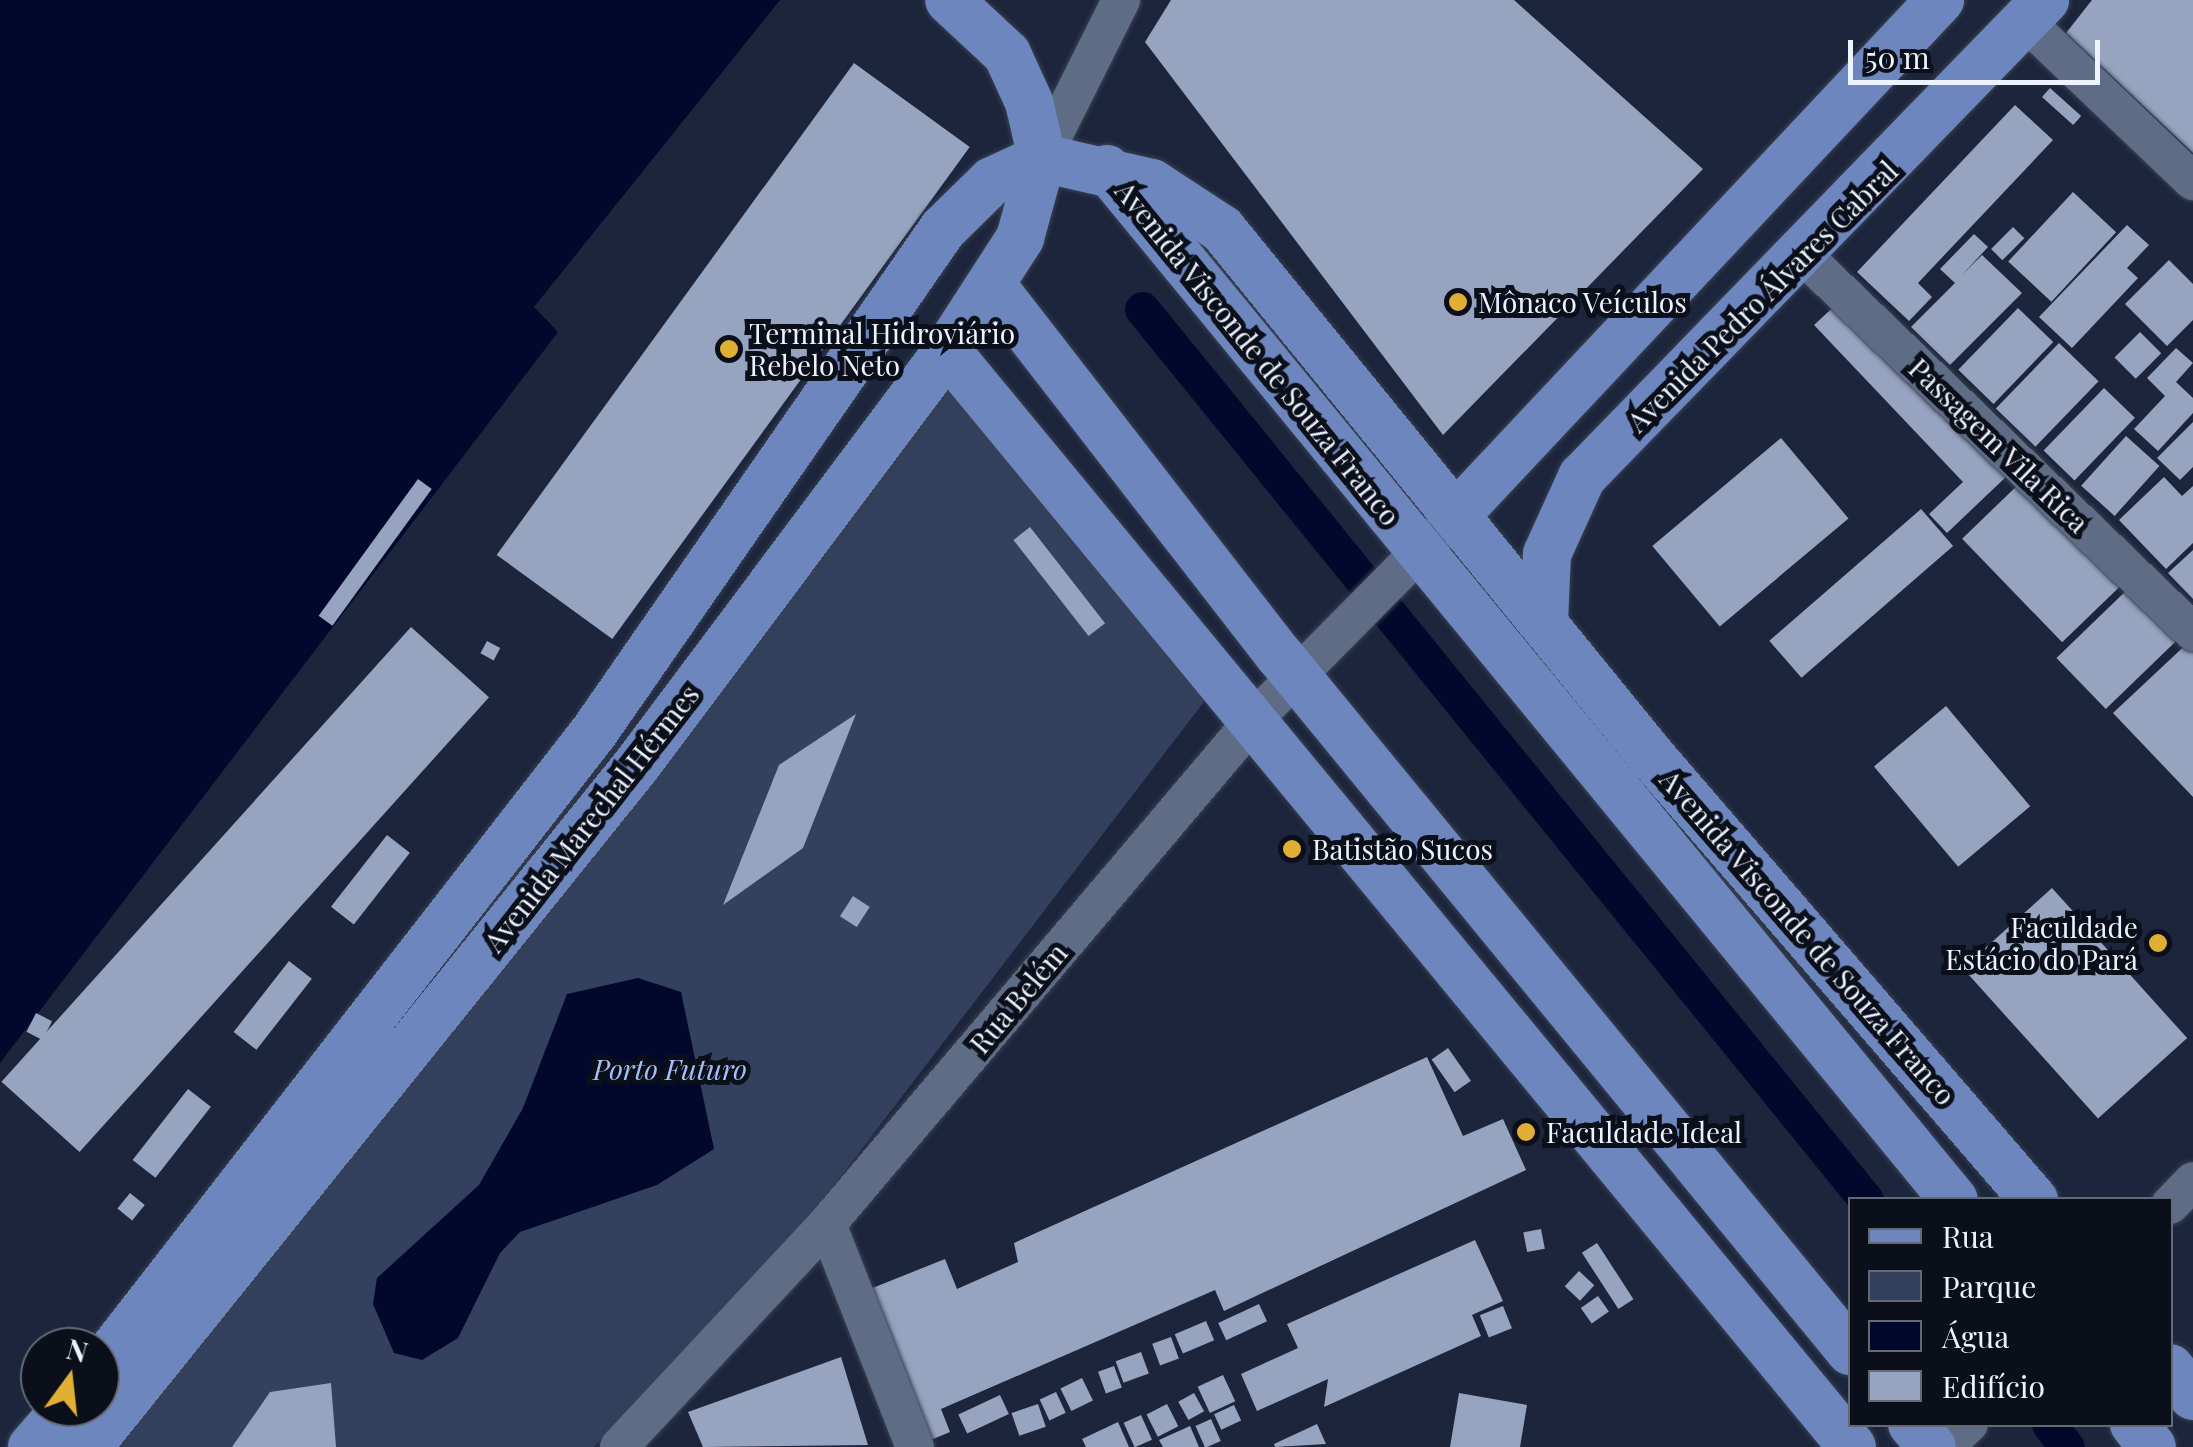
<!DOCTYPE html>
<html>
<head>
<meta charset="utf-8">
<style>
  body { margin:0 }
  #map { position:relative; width:2193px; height:1447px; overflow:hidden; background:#1c253c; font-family:"Playfair Display",serif }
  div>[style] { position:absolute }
  .green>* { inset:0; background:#33415e }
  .water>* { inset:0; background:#02082c }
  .canal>* { height:35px; margin:-17.5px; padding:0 17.5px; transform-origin:17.5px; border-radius:17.5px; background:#02082c }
  .building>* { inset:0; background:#96a4c0; transform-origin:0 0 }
  .roads { filter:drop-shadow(0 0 2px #394052) drop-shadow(0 0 2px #394052) }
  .minor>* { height:38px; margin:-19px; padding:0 19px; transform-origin:19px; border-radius:19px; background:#5f6c86 }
  .major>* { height:48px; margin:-24px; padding:0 24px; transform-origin:24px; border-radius:24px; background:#6d86be }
  .dots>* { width:28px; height:28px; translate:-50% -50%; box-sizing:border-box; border:5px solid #0a0f19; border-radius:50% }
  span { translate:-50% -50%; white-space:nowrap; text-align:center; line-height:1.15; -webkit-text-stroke:10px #0a0f19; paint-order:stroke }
  .street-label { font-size:28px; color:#ecf2fe }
  .poi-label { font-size:28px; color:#ecf2fe }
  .left { translate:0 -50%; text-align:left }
  .right { translate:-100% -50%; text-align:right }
  .park-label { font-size:28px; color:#a6bff7; font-style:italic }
  .legend { position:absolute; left:1848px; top:1197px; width:325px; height:230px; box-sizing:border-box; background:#0a0f19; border:2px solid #646a75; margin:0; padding:12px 18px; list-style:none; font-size:30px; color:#ecf2fe }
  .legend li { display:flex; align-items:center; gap:20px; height:50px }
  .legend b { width:50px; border:2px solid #646a75 }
  .north { position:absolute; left:20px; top:1327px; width:100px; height:100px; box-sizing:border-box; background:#0a0f19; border:2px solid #646a75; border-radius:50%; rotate:15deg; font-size:28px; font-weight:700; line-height:40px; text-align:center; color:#ecf2fe }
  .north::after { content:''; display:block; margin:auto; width:35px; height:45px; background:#e1af34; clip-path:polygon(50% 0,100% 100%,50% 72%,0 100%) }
  .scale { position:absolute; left:1848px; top:40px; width:252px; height:45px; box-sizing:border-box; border:5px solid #ecf2fe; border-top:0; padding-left:12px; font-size:30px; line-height:35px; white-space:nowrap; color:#ecf2fe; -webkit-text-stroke:8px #0a0f19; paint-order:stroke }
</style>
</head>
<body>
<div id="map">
  <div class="green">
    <div style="clip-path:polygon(949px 384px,1213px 690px,819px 1205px,594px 1447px,116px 1447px)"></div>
  </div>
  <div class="water">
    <div style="clip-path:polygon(0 0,780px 0,534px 307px,558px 332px,0 1063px)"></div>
    <div style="clip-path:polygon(638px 978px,681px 992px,714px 1149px,657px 1185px,520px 1232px,500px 1253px,458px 1338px,422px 1360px,394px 1353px,373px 1304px,377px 1278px,479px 1185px,523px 1108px,567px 994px)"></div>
  </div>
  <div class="canal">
    <div style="left:1142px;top:309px;width:1148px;rotate:50.9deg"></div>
    <div style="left:2049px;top:1424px;width:29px;rotate:52deg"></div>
  </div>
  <div class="building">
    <div style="clip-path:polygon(1171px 0,1514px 0,1703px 169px,1443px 435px,1145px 42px)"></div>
    <div style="clip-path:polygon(2092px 0,2193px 0,2193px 153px,2066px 33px)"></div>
    <div style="left:854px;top:63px;width:143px;height:608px;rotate:36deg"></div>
    <div style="left:2050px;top:88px;width:42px;height:12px;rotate:42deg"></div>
    <div style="clip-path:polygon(2015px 105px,2053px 140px,1918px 283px,1932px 297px,1909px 321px,1857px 272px)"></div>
    <div style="left:2073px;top:192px;width:59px;height:95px;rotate:43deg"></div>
    <div style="clip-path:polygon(2127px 225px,2149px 245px,2127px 268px,2138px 278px,2072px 348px,2039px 317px)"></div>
    <div style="left:2013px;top:227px;width:16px;height:31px;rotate:45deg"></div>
    <div style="clip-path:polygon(1974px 234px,1988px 247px,1962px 275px,1982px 255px,2022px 293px,1950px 365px,1911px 327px,1955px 283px,1940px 269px)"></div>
    <div style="clip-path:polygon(2169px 260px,2193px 284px,2193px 320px,2167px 346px,2125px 304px)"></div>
    <div style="clip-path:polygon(1841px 300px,2008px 475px,1947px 533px,1929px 514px,1963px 482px,1814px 325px)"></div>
    <div style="left:2018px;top:308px;width:49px;height:86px;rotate:44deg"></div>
    <div style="left:2140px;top:332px;width:30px;height:36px;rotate:45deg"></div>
    <div style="left:2059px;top:343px;width:55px;height:91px;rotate:44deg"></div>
    <div style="clip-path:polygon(2176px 348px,2193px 363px,2176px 382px,2193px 398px,2193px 413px,2158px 451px,2134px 429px,2165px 396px,2147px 378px)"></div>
    <div style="left:2104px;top:388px;width:43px;height:87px;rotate:44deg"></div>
    <div style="clip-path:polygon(2193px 422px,2193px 467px,2180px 480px,2157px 458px)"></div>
    <div style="left:2126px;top:436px;width:45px;height:67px;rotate:42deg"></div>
    <div style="left:1781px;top:438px;width:105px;height:168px;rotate:50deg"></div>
    <div style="clip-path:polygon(2164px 477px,2182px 496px,2193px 486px,2193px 543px,2166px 569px,2119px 520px)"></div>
    <div style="left:418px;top:479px;width:17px;height:169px;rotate:36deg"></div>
    <div style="left:2024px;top:479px;width:144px;height:86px;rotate:46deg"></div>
    <div style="left:1921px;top:509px;width:49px;height:201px;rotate:49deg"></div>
    <div style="left:1030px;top:527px;width:122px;height:21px;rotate:52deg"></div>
    <div style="clip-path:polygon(2193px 550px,2193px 599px,2168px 573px)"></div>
    <div style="left:2132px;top:585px;width:71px;height:105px;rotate:46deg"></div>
    <div style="left:411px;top:627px;width:105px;height:612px;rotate:42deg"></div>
    <div style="clip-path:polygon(2193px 638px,2193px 797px,2113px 713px)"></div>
    <div style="left:487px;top:641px;width:15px;height:14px;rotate:28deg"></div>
    <div style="left:1946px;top:706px;width:131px;height:94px;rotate:50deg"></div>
    <div style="clip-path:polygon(856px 714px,803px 848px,723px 905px,779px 765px)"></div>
    <div style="left:387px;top:835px;width:29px;height:91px;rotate:38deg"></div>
    <div style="left:2052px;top:888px;width:202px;height:120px;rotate:48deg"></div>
    <div style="left:853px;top:896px;width:20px;height:24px;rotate:33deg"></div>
    <div style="left:289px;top:961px;width:29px;height:90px;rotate:38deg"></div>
    <div style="left:36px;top:1013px;width:18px;height:21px;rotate:27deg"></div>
    <div style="left:1448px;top:1048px;width:40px;height:20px;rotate:55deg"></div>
    <div style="clip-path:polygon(1427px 1057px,1463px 1136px,1503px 1119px,1526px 1170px,1224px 1311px,1215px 1290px,941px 1409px,950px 1432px,921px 1444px,860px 1293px,945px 1259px,957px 1289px,1018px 1262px,1014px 1243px)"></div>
    <div style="left:188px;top:1089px;width:29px;height:90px;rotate:38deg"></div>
    <div style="left:130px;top:1193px;width:19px;height:20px;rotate:39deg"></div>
    <div style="left:1541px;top:1229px;width:20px;height:18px;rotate:79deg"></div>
    <div style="clip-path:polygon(1475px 1240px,1503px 1301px,1472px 1315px,1481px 1336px,1324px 1407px,1328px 1379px,1257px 1411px,1241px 1374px,1298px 1348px,1287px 1324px)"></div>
    <div style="left:1597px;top:1243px;width:67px;height:18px;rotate:57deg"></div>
    <div style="left:1579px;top:1271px;width:21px;height:21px;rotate:43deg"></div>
    <div style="left:1598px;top:1296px;width:19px;height:21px;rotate:55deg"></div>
    <div style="left:1259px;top:1304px;width:19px;height:45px;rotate:65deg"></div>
    <div style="left:1503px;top:1306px;width:24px;height:25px;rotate:68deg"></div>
    <div style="left:1206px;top:1321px;width:21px;height:34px;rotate:67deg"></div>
    <div style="left:1171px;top:1337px;width:23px;height:20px;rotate:70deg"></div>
    <div style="left:1141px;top:1352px;width:23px;height:27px;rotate:70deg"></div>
    <div style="clip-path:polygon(841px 1357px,868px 1445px,703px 1447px,688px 1412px)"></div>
    <div style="left:1114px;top:1366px;width:23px;height:17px;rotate:70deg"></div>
    <div style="left:1223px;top:1375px;width:29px;height:28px;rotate:65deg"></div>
    <div style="left:1082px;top:1378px;width:25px;height:24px;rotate:64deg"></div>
    <div style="clip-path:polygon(331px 1383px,336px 1447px,232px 1447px,270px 1392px)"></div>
    <div style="left:1056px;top:1392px;width:23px;height:18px;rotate:65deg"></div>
    <div style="left:1194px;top:1393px;width:21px;height:18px;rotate:61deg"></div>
    <div style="clip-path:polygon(1459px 1393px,1527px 1405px,1520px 1447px,1450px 1447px)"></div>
    <div style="left:1000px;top:1395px;width:21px;height:46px;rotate:65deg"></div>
    <div style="left:1038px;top:1404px;width:24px;height:28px;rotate:71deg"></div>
    <div style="left:1167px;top:1404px;width:25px;height:23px;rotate:63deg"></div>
    <div style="left:1234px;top:1405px;width:17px;height:22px;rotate:65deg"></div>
    <div style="left:1141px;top:1415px;width:27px;height:19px;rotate:66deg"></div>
    <div style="left:1211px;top:1419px;width:24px;height:17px;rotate:66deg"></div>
    <div style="clip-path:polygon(1118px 1422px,1129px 1447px,1086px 1447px,1082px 1439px)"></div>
    <div style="clip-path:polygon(1317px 1424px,1326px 1444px,1275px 1447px,1274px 1444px)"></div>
    <div style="clip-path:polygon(1190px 1426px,1199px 1447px,1163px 1447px,1159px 1440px)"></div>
  </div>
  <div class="roads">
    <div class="minor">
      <div style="left:2026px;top:22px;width:231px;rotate:43.6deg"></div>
      <div style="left:1042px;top:158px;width:177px;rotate:-63.4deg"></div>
      <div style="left:1805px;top:257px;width:540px;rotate:44.02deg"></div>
      <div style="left:2170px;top:1205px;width:33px;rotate:-46deg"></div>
      <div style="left:827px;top:1224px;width:240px;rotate:68.5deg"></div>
      <div style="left:619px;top:1447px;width:305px;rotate:-47deg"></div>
      <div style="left:827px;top:1224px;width:666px;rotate:-49.75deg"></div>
      <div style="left:1257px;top:716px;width:283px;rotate:-45.3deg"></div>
      <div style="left:1944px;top:1447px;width:34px;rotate:-43deg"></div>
    </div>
    <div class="major">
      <div style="left:1107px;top:169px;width:1334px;rotate:50.6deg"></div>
      <div style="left:991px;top:284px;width:471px;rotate:52.2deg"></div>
      <div style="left:1280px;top:656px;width:899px;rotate:50.64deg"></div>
      <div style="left:947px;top:351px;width:1421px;rotate:50.45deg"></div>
      <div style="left:1456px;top:515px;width:707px;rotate:-46.78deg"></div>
      <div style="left:1544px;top:622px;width:68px;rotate:-87.5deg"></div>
      <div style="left:1547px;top:554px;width:85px;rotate:-65.6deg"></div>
      <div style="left:1582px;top:477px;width:665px;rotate:-45.85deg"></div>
      <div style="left:100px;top:1367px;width:805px;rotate:-52.12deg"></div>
      <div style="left:594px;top:732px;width:612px;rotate:-55.25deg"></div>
      <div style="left:943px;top:229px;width:69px;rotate:-44.4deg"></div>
      <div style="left:992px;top:181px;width:55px;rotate:-24.7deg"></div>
      <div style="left:1042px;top:158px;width:113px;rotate:12.8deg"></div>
      <div style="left:1152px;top:183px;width:84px;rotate:33.3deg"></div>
      <div style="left:1222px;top:229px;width:681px;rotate:50.84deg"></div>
      <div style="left:1652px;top:757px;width:585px;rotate:49.23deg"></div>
      <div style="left:2170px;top:1368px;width:36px;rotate:51deg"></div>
      <div style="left:1912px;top:1424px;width:30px;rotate:49deg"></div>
      <div style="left:2134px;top:1424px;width:29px;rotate:52deg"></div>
      <div style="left:32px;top:1447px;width:53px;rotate:-48.8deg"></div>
      <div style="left:88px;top:1447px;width:874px;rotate:-51.18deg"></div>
      <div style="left:636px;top:766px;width:519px;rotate:-53.15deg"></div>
      <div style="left:947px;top:351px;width:135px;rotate:-57.1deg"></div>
      <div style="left:1020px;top:238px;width:83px;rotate:-74.6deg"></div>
      <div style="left:1042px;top:158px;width:57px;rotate:-103.1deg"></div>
      <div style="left:1029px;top:102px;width:53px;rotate:-114.6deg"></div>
      <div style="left:1007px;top:54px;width:79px;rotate:-137deg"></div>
    </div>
  </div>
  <div class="dots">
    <div style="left:1458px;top:302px;background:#e1af34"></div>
    <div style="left:729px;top:349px;background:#e1af34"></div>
    <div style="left:1292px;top:849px;background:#e1af34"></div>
    <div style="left:2158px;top:943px;background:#e1af34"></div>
    <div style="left:1526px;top:1132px;background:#e1af34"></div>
  </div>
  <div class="street-label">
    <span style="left:1762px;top:296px;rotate:-45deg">Avenida Pedro Álvares Cabral</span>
    <span style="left:1258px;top:353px;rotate:51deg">Avenida Visconde de Souza Franco</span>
    <span style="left:1999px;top:445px;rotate:44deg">Passagem Vila Rica</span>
    <span style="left:591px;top:818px;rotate:-52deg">Avenida Marechal Hérmes</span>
    <span style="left:1808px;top:937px;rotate:49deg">Avenida Visconde de Souza Franco</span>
    <span style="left:1018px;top:998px;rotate:-50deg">Rua Belém</span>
  </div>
  <div class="poi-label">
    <span class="left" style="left:1478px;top:302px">Mônaco Veículos</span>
    <span class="left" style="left:749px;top:349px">Terminal Hidroviário<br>Rebelo Neto</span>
    <span class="left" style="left:1312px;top:849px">Batistão Sucos</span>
    <span class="right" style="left:2138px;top:943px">Faculdade<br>Estácio do Pará</span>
    <span class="left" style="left:1546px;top:1132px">Faculdade Ideal</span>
  </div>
  <div class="park-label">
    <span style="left:670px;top:1069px">Porto Futuro</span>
  </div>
  <ul class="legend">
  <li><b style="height:12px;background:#6d86be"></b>Rua</li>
  <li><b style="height:28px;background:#33415e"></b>Parque</li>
  <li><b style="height:28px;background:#02082c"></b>Água</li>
  <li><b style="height:28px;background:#96a4c0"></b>Edifício</li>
  </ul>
  <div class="north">N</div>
  <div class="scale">50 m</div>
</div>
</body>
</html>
